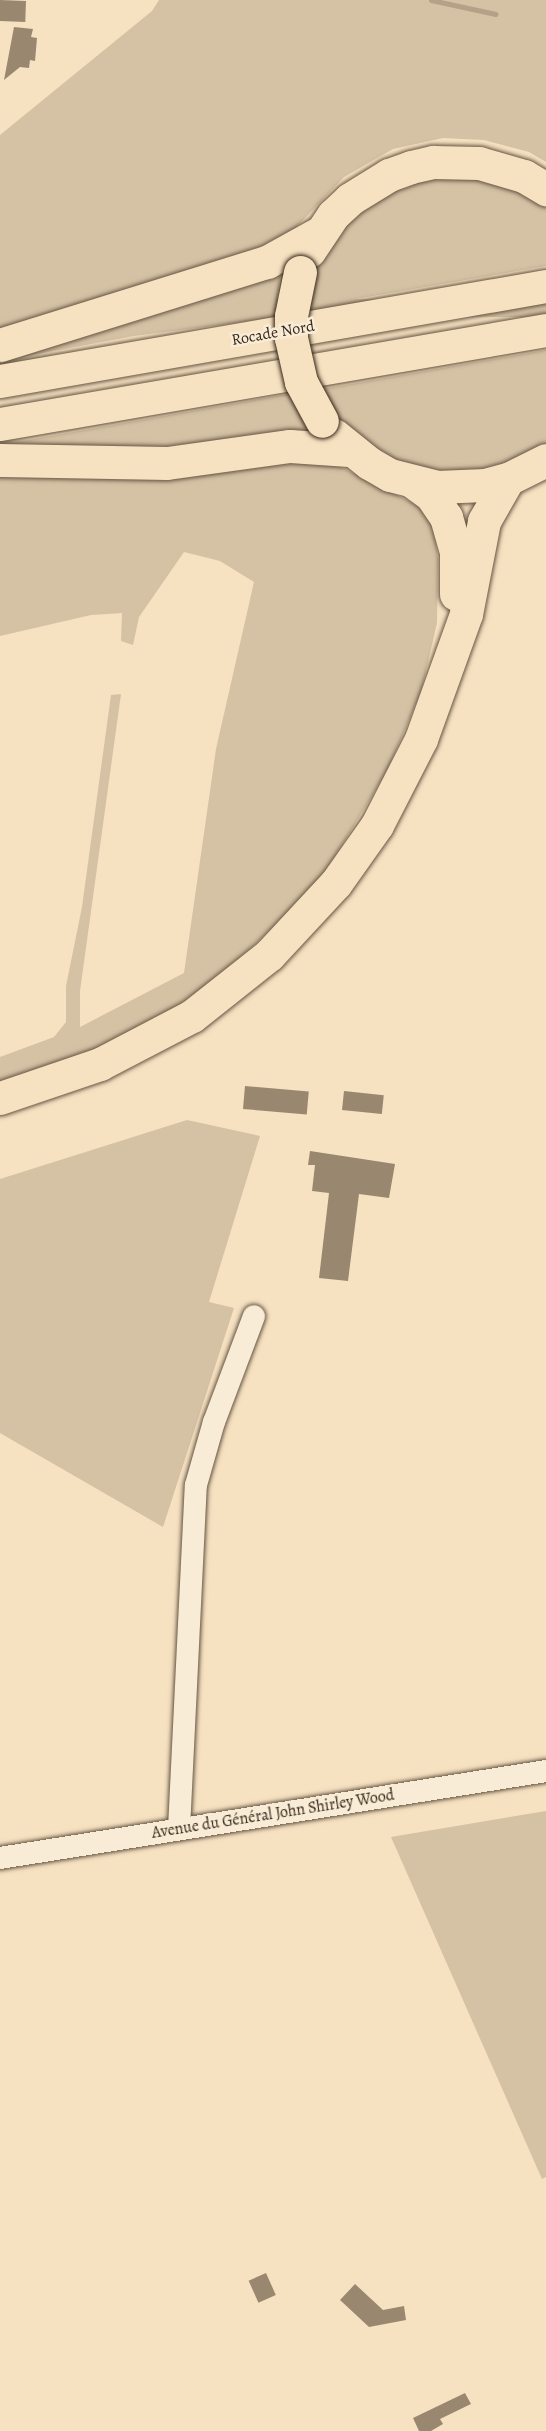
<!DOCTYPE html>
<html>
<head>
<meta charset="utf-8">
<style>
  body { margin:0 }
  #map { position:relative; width:546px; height:2431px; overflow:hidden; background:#f6e1c1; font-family:Alegreya,serif }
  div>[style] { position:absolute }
  .green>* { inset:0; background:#d5c1a4; transform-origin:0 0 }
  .stream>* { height:5px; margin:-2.5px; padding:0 2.5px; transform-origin:2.5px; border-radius:2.5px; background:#b4a187 }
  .building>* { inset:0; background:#99876f; transform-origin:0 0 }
  .roads { filter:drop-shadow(0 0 2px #655542) drop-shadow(0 0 2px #655542) }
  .minor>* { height:22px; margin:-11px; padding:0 11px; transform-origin:11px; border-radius:11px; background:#f9ecd7 }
  .highway>* { height:33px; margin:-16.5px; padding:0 16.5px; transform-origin:16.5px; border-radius:16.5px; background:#f6e1c1 }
  .bridges { filter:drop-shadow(0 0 2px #352617) drop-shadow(0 0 2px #352617) }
  .highway-bridge>* { height:33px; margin:-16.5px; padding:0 16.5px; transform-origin:16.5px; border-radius:16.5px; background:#f6e1c1 }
  span { translate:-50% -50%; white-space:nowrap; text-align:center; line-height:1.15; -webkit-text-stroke:5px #f9ecd7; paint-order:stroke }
  .street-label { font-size:16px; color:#352617 }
</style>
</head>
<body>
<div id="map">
  <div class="green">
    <div style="clip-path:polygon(159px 0,546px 0,546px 162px,529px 152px,484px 140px,443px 138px,393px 149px,344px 177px,283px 241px,0 334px,0 135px,152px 11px)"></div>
    <div style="clip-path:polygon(422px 177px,494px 179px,546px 205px,546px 266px,309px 307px,314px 272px,327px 246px,364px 204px)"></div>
    <div style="clip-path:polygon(277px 272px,280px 277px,274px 318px,134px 336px,0 361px)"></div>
    <div style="left:546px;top:299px;width:18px;height:554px;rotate:90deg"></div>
    <div style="clip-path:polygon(546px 350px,546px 444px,533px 452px,479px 472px,439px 473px,387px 458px,347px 430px,323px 389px)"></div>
    <div style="clip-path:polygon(288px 394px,310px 432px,216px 451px,0 445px)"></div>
    <div style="clip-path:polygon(325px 459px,422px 508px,434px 527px,438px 560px,437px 623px,421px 692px,387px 771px,328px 868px,289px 913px,216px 980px,160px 1017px,90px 1051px,0 1082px,0 1057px,54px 1037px,66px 1022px,66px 986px,82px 907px,111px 695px,121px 694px,80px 991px,80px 1027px,184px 973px,216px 749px,254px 582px,220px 561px,184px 552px,139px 617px,133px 645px,121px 641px,122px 613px,91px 615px,0 636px,0 472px)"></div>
    <div style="clip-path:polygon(187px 1120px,260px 1136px,209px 1302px,234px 1308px,163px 1527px,0 1433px,0 1179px)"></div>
    <div style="clip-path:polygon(546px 1811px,546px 2177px,542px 2179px,391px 1837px)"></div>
  </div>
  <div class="stream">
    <div style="left:431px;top:0;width:66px;rotate:12.2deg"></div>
  </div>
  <div class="building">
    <div style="left:0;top:0;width:26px;height:21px;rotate:2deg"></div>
    <div style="clip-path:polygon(14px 27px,33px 29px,31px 37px,37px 38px,35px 61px,30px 60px,29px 68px,20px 67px,4px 80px)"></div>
    <div style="left:245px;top:1086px;width:64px;height:23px;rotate:5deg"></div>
    <div style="left:344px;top:1091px;width:40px;height:19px;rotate:6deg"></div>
    <div style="clip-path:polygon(310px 1151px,395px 1164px,389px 1198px,359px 1194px,348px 1281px,319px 1278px,329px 1193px,312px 1191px,315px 1165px,308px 1165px)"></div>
    <div style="left:266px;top:2273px;width:24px;height:19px;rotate:66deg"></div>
    <div style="clip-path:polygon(355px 2284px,383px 2310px,404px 2306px,406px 2320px,369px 2327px,340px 2300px)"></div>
    <div style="clip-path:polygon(465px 2393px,471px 2404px,440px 2419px,443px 2424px,431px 2431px,419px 2431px,413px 2418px)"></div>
  </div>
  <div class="roads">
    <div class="minor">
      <div style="left:179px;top:1829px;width:344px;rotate:-87.2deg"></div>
      <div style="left:196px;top:1485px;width:66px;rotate:-74.1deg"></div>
      <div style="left:214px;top:1422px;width:113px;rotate:-69.3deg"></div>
      <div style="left:0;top:1858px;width:553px;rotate:-9.05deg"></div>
    </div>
    <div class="highway">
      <div style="left:309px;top:251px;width:43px;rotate:-56.3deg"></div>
      <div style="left:333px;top:215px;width:23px;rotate:-43deg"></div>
      <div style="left:350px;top:199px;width:46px;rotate:-31.6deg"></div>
      <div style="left:389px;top:175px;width:23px;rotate:-20deg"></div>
      <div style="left:411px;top:167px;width:23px;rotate:-13deg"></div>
      <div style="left:433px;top:162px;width:46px;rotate:1.2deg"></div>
      <div style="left:479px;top:163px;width:47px;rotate:16.1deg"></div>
      <div style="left:524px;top:176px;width:26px;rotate:31deg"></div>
      <div style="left:0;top:345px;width:280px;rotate:-17.3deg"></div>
      <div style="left:267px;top:262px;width:60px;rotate:-29.1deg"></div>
      <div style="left:0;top:381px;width:554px;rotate:-9.87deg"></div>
      <div style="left:0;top:424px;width:554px;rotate:-9.77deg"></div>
      <div style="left:334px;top:435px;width:45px;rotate:38.7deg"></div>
      <div style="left:369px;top:463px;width:24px;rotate:30deg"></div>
      <div style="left:390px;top:475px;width:49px;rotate:14.3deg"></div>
      <div style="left:437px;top:487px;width:48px;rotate:-2.4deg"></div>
      <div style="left:485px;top:485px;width:24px;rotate:-15deg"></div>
      <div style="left:508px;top:479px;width:42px;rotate:-26.6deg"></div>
      <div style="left:0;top:460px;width:167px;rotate:1deg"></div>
      <div style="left:167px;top:463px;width:124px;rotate:-7.9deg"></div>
      <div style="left:290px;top:446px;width:59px;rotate:3.9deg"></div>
      <div style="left:413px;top:482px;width:22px;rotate:36deg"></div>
      <div style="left:431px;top:495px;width:27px;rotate:56deg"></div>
      <div style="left:446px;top:517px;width:36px;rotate:74deg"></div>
      <div style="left:456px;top:552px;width:42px;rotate:90deg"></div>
      <div style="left:0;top:1098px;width:106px;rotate:-18.8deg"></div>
      <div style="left:100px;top:1064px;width:104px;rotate:-27.6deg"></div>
      <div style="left:192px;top:1016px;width:98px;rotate:-38.4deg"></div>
      <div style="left:269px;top:955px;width:98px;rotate:-47.1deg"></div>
      <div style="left:336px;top:883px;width:71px;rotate:-54.7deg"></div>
      <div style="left:377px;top:825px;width:97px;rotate:-62.9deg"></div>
      <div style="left:421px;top:739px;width:133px;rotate:-70.2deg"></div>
      <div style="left:466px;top:614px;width:95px;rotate:-79deg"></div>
      <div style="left:484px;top:521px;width:48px;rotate:-60.3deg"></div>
    </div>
  </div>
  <div class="bridges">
    <div class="highway-bridge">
      <div style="left:300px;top:272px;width:45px;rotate:101.6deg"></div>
      <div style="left:291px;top:316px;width:22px;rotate:90deg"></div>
      <div style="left:291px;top:338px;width:45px;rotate:77.2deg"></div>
      <div style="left:301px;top:382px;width:44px;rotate:61.7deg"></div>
    </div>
  </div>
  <div class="street-label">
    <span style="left:273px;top:333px;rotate:-10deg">Rocade Nord</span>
    <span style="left:273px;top:1814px;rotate:-9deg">Avenue du Général John Shirley Wood</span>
  </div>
</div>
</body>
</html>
